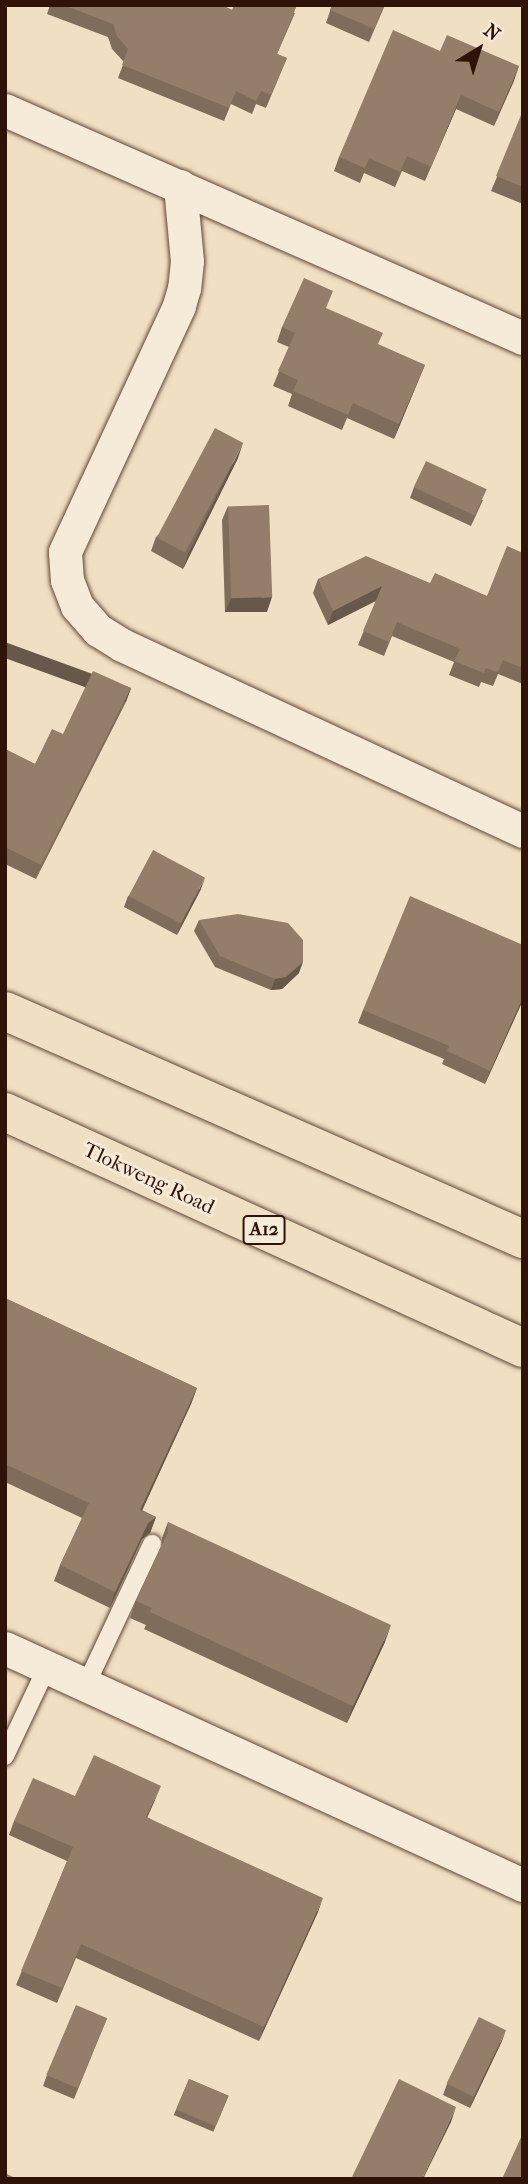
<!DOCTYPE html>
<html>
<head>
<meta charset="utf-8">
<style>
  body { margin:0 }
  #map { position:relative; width:528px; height:2184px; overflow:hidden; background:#f1dfc3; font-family:"IM FELL French Canon",serif }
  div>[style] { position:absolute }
  .roads { filter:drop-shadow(0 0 2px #604637) drop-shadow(0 0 2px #604637) }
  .lane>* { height:18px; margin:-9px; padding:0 9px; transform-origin:9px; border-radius:9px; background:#f6ead8 }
  .street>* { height:33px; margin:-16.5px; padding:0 16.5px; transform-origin:16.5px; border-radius:16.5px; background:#f6ead8 }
  .primary>* { height:38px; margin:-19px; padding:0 19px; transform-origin:19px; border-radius:19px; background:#f1dfc3 }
  .wall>* { inset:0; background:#7f6c5a; transform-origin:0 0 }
  .shaded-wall>* { inset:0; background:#68584a; transform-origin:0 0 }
  .building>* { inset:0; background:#947d69; transform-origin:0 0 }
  span { translate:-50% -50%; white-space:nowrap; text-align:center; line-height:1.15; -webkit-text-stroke:6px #f6ead8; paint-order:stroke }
  .shield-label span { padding:2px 5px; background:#f6ead8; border:2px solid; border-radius:5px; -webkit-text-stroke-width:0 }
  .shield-label { font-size:19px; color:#301308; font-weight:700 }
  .street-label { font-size:21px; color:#301308 }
  .frame { position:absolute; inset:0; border:7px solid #301308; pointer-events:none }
  .north { position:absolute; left:444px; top:14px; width:70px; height:70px; -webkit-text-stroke:5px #f6ead8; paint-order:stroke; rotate:38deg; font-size:19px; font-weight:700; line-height:28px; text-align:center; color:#301308 }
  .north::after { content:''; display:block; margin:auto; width:24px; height:32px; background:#301308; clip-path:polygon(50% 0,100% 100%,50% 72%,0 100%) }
</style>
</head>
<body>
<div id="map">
  <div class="roads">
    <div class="lane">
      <div style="left:86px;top:1685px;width:156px;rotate:-64.9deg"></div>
      <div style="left:5px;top:1756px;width:98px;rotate:-64.7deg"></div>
    </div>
    <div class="street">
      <div style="left:5px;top:110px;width:566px;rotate:23.76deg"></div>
      <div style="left:180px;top:186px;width:75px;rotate:84.7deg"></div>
      <div style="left:187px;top:261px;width:27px;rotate:96deg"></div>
      <div style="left:184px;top:288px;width:19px;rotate:106deg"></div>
      <div style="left:179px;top:306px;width:271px;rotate:114.9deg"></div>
      <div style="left:65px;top:552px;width:28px;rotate:86deg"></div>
      <div style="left:67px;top:580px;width:28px;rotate:69deg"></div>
      <div style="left:77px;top:606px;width:32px;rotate:49deg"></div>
      <div style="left:98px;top:630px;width:28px;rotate:32deg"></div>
      <div style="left:122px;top:645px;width:442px;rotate:24.9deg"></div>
      <div style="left:5px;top:1648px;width:570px;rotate:24.59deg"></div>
    </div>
    <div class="primary">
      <div style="left:5px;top:1011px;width:566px;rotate:23.76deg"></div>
      <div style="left:5px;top:1112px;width:569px;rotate:24.49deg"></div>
    </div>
  </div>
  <div class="wall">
    <div style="clip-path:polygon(50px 5px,222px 5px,232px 10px,295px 13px,277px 54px,287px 58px,266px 108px,256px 104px,252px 114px,231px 104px,224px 121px,118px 78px,124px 62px,112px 49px,108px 37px,47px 14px)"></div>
    <div style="clip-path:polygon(332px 5px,385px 5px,369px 42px,326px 23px)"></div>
    <div style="clip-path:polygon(440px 51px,519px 66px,494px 126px,456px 109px,425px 181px,402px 171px,395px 187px,364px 173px,360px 183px,334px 171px,339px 157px)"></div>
    <div style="clip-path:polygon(523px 116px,523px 204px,491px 191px)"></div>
    <div style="clip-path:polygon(327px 309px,378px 345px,425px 365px,394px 439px,347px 418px,342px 430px,288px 406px,292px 394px,273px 386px,289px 347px,277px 342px,282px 327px)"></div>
    <div style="clip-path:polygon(238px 458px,183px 569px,151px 551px,156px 537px)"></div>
    <div style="clip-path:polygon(414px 487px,483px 500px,471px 526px,410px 498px)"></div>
    <div style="clip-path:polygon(228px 506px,267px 612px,225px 612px,222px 520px)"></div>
    <div style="clip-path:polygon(523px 553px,523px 684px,498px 674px,493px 686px,481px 682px,479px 687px,449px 675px,454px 662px,392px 636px,384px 656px,358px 645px,376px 601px,328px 625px,313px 593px,318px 579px,430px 583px,487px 596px)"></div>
    <div style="clip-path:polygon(131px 688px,126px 702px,36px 879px,5px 864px,5px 749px,35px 764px)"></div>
    <div style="clip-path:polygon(201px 889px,177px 935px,124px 907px,128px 896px)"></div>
    <div style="clip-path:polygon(199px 920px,299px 973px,282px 989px,271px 990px,215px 967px,194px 931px)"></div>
    <div style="clip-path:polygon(523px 1000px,485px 1084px,442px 1064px,444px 1059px,358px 1023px,363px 1010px)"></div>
    <div style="clip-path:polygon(5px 1298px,197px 1388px,191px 1404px,142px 1510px,156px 1517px,150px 1533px,142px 1539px,110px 1608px,54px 1581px,60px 1565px,82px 1518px,5px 1482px)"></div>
    <div style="clip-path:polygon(168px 1522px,385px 1642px,347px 1723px,144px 1629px,146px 1625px,130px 1618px,136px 1601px,162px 1545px,162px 1538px)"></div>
    <div style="clip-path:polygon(75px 1796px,155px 1800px,147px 1817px,318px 1912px,259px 2041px,76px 1958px,57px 2003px,16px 1985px,67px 1861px,9px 1835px,14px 1821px)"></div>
    <div style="clip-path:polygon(107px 2018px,74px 2099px,43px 2086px,47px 2075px)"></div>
    <div style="clip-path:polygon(502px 2041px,470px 2108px,443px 2095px,447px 2084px)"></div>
    <div style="left:189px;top:2079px;width:43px;height:39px;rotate:23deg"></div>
  </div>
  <div class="shaded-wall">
    <div style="clip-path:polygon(519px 66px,514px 81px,494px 126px,499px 112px)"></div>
    <div style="clip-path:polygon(461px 95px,456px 109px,425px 181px,431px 167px)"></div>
    <div style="clip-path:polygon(425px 365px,419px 379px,394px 439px,399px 424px)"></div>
    <div style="clip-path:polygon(243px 443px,238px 458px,183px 569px,188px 554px)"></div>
    <div style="clip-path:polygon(382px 586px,377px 600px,328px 625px,333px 611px)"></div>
    <div style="clip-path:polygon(272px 597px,267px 612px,225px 612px,231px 598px)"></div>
    <div style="left:131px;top:688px;width:15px;height:199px;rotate:110deg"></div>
    <div style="clip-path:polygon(205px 878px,201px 889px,177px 935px,181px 924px)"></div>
    <div style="clip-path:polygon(303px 962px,299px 973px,282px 989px,271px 990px,275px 979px)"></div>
    <div style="clip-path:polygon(523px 997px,523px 1000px,485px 1084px,490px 1071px)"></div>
    <div style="clip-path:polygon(197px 1388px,191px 1404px,135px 1526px,140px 1510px)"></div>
    <div style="clip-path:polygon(156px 1517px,150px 1533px,142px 1539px,110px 1608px,115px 1592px,148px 1523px)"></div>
    <div style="clip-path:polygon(391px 1625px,385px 1642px,347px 1723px,353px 1706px)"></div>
    <div style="clip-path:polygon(161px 1786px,155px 1800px,141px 1831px,146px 1817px)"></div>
    <div style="clip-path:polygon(323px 1898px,318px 1912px,259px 2041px,264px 2027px)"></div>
    <div style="clip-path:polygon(506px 2030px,502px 2041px,470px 2108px,474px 2097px)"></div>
    <div style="clip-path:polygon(456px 2107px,451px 2122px,423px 2179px,422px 2179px)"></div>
  </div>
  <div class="building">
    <div style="clip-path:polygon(63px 5px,222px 5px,232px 10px,234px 5px,297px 5px,277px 54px,287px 58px,271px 95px,261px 91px,256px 101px,236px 91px,229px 108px,122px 65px,128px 49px,117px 36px,113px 24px)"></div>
    <div style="clip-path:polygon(332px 5px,384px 5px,374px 29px,330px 10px)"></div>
    <div style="clip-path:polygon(393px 30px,440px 51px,447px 35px,519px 66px,499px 112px,461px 95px,431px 167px,407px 156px,400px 172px,369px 158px,365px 168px,339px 157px)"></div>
    <div style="clip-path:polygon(521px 115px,523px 116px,523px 187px,496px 176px)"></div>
    <div style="clip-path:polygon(304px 278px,333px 291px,326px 308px,383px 333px,378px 344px,425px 365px,399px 424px,353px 403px,348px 415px,293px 391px,298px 380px,278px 371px,295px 333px,282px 327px)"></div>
    <div style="left:215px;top:428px;width:32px;height:124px;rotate:28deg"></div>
    <div style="left:426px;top:461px;width:67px;height:29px;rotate:25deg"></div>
    <div style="left:269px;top:505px;width:92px;height:41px;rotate:88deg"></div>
    <div style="clip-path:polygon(507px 546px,523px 553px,523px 668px,503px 660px,498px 672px,486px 668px,484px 673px,454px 661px,460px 649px,397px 622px,389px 642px,363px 631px,382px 586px,333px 611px,318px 579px,366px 556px,430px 583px,435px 573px,487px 596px)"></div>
    <div style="clip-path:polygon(93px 671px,131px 688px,41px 865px,5px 847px,5px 749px,35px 764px,52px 729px,63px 734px)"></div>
    <div style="left:153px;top:850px;width:59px;height:52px;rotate:28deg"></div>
    <div style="clip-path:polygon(410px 896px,523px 945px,523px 997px,490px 1071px,447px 1051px,449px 1046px,363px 1010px)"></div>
    <div style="clip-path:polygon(238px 914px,288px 923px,303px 940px,303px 962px,286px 977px,275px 979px,220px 956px,199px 920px)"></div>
    <div style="clip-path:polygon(5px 1298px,197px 1388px,140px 1510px,156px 1517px,148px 1523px,115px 1592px,60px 1565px,89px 1503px,5px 1464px)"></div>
    <div style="clip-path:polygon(168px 1522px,391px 1625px,353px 1706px,150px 1612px,152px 1608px,136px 1601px,168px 1532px)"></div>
    <div style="clip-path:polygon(94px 1755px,161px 1786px,146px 1817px,323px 1898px,264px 2027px,81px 1944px,62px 1988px,21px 1971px,73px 1847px,14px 1821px,33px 1778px,75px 1796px)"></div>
    <div style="left:76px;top:2005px;width:34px;height:76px;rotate:23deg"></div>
    <div style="left:479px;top:2017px;width:30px;height:74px;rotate:26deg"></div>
    <div style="left:189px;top:2079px;width:43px;height:33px;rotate:23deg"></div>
    <div style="clip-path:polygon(399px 2079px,456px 2107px,422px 2179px,351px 2179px)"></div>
    <div style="clip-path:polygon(523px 2133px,523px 2179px,502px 2179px)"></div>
    <div style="clip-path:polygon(7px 2174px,17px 2179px,5px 2179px)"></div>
  </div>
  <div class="shield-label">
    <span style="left:264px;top:1230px">A12</span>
  </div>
  <div class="street-label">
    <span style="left:149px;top:1178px;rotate:25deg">Tlokweng Road</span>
  </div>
  <div class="frame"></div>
  <div class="north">N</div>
</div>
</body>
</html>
